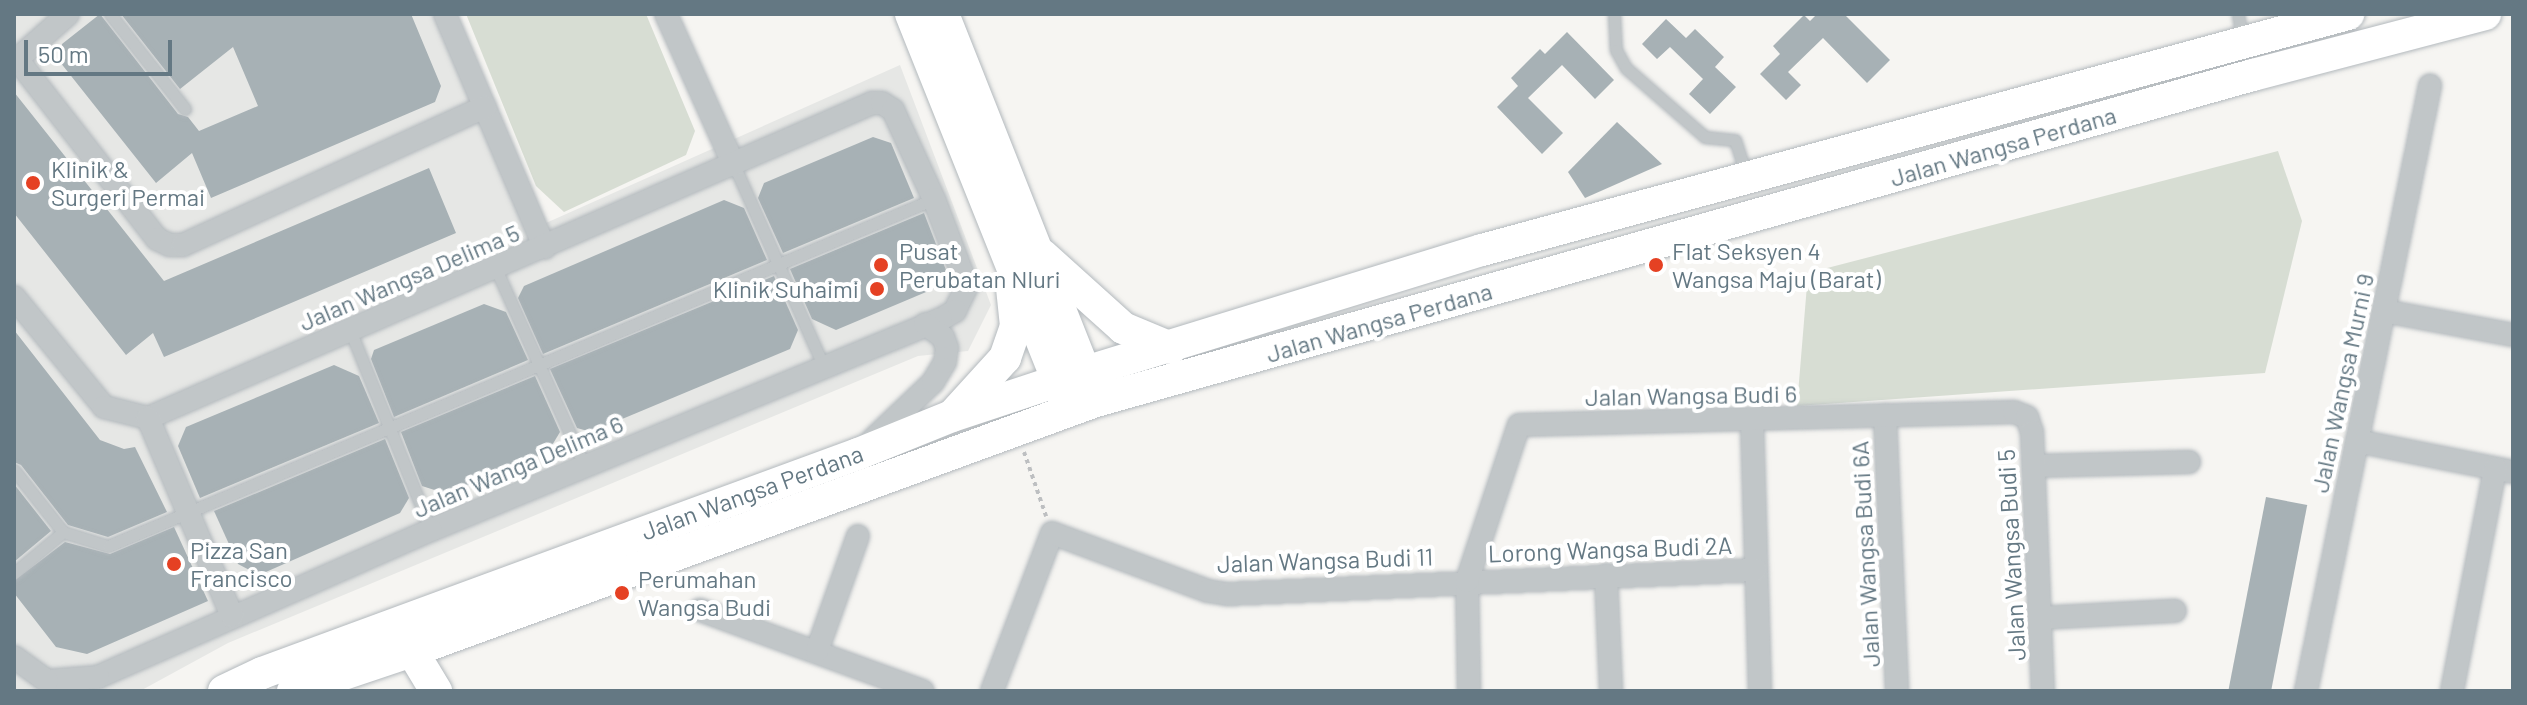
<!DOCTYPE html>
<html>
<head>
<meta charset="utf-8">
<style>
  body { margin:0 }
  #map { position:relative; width:2527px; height:705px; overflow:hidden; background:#f6f5f2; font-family:Barlow,sans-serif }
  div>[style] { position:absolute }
  .built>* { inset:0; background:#e6e7e5 }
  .green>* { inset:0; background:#d7ddd3 }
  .building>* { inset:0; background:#a7b1b5; transform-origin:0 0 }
  .path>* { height:4px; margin-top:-2px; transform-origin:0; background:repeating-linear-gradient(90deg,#bdbfc1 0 4px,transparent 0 8px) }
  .roads { filter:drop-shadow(0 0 2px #b3b9bd) drop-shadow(0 0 2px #b3b9bd) }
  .lane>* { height:11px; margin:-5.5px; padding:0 5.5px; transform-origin:5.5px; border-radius:5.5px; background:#c1c6c8 }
  .street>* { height:22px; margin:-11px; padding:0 11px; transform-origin:11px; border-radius:11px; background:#c1c6c8 }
  .secondary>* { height:32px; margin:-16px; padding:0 16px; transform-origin:16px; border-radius:16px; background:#fff }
  .dots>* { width:22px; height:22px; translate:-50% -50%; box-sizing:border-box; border:4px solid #fff; border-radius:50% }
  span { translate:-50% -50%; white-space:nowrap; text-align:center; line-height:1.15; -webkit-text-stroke:8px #fff; paint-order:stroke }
  .street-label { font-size:24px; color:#647883 }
  .poi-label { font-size:24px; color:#647883 }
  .left { translate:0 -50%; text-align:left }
  .right { translate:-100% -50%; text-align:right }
  .frame { position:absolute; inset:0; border:16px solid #647883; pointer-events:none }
  .scale { position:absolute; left:24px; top:40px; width:148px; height:36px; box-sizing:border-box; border:4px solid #647883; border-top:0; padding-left:10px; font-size:24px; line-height:28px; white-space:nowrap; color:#647883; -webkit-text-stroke:6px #fff; paint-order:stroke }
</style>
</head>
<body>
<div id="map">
  <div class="built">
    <div style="clip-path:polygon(14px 14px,456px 14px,546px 223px,900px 65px,991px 305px,968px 351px,918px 356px,228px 643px,140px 691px,14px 691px)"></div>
  </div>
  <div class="green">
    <div style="clip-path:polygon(466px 14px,646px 14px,695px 131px,686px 155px,564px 212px,536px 186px)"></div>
    <div style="clip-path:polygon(2278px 151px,2302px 221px,2265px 373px,1797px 406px,1808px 273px)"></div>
  </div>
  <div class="building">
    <div style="clip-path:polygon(100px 14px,178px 114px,188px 117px,199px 131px,258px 106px,233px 47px,180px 89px,121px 14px,411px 14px,441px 86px,435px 102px,211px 198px,192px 153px,156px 183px,60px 62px,62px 44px)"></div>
    <div style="clip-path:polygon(1817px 14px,1844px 14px,1890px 60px,1867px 83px,1823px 38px,1788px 72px,1801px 85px,1786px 100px,1760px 74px,1780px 54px,1773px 46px,1804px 15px,1810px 21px)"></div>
    <div style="clip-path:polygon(1666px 19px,1686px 38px,1695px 29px,1724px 57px,1715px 67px,1736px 87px,1710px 114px,1689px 94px,1703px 79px,1670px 47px,1657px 59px,1642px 44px)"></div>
    <div style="clip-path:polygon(1567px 32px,1614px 80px,1595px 99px,1562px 65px,1528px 98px,1563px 133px,1542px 154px,1497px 107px,1518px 86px,1511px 78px,1540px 49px,1545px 54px)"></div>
    <div style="clip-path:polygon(14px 92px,164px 281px,429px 168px,456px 233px,164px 357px,153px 333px,126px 355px,14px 213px)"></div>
    <div style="clip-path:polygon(1617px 122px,1662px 164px,1585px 198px,1568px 172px)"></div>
    <div style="clip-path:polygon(873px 137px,891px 143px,914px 198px,783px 253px,758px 198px,764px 183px)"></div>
    <div style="clip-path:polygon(724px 200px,744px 208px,767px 260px,543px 354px,518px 298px,524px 286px)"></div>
    <div style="clip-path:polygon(924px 213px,946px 270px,938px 287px,836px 330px,812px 319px,790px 269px)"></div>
    <div style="clip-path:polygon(774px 276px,798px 330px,790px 349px,591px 432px,577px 428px,550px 369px)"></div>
    <div style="clip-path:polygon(484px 304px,506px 312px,528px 360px,394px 417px,371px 359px,374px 350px)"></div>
    <div style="clip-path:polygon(14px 330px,100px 440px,124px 449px,135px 447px,167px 512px,108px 537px,68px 525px,21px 465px,14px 462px)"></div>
    <div style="clip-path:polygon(334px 365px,359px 376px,379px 423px,200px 498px,178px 446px,186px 427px)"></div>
    <div style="clip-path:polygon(535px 376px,560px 432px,548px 452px,447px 494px,422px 486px,401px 432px)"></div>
    <div style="clip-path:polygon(385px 439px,409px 498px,400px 513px,259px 575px,238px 564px,214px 511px)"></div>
    <div style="clip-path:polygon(14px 484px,51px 531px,14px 562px)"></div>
    <div style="left:2266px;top:497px;width:42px;height:198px;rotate:11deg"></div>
    <div style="clip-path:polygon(174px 527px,208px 601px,87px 654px,56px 647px,14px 593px,14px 581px,65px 542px,110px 554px)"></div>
  </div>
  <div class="path">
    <div style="left:1024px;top:452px;width:68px;rotate:71deg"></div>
  </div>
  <div class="roads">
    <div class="lane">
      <div style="left:110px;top:14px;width:121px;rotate:51.7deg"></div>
      <div style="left:1614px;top:14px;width:36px;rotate:87deg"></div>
      <div style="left:1616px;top:50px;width:21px;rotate:61deg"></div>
      <div style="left:1626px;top:68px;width:105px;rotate:41.1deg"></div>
      <div style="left:1705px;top:137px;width:30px;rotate:6deg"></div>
      <div style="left:1735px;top:140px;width:36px;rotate:72deg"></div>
      <div style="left:2238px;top:14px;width:27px;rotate:80deg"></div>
      <div style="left:734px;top:165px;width:219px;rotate:66deg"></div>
      <div style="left:496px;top:269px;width:217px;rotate:65.8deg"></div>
      <div style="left:350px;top:330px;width:216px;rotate:68deg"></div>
      <div style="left:14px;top:470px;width:79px;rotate:51.7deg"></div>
      <div style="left:63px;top:532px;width:47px;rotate:17.3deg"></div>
      <div style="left:108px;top:546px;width:896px;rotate:-22.79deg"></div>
      <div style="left:14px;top:573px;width:64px;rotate:-39.9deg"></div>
    </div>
    <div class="street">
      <div style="left:445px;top:14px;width:254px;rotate:66.9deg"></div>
      <div style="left:666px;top:14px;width:166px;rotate:65.8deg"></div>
      <div style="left:17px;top:59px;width:228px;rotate:52.1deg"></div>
      <div style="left:157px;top:239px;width:14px;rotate:25deg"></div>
      <div style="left:170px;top:245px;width:13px"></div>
      <div style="left:183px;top:245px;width:332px;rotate:-24.6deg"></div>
      <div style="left:14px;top:62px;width:72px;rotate:-41.6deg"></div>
      <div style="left:14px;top:297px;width:142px;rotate:50.7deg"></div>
      <div style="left:104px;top:407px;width:45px;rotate:14deg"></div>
      <div style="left:148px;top:418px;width:790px;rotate:-23.51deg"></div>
      <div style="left:872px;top:103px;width:10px"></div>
      <div style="left:882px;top:103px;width:13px;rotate:32deg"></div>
      <div style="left:893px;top:110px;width:98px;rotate:65.3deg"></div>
      <div style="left:934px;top:199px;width:93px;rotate:69.2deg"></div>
      <div style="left:967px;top:286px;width:28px;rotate:116deg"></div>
      <div style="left:955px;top:311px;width:16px;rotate:150deg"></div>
      <div style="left:941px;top:319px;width:552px;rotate:157.52deg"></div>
      <div style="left:431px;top:530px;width:364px;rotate:156.2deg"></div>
      <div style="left:98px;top:677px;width:51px;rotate:175.5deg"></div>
      <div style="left:47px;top:681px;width:41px;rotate:-144deg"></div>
      <div style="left:2384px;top:311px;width:131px;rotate:10.5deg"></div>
      <div style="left:1885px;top:415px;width:276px;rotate:87.5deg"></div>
      <div style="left:148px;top:418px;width:215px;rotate:67deg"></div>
      <div style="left:1752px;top:421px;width:270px;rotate:88.3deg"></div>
      <div style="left:2357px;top:441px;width:159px;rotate:11.2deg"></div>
      <div style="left:864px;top:448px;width:95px;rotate:-43.7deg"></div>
      <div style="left:933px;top:382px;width:23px;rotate:-59deg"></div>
      <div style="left:945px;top:362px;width:14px;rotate:-82deg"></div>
      <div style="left:947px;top:348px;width:12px;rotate:-110deg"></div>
      <div style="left:943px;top:337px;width:22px;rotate:-144deg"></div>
      <div style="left:2034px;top:466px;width:155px;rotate:-1.5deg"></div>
      <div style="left:1606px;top:575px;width:116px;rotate:87.5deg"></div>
      <div style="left:700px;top:610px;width:237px;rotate:20deg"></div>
      <div style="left:2040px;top:618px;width:135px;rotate:-3deg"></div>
      <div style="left:817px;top:651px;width:122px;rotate:-70.4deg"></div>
      <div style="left:992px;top:691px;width:169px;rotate:-69.2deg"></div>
      <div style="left:1052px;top:533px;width:166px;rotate:20.4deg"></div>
      <div style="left:1208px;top:591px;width:20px;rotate:9deg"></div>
      <div style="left:1228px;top:594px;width:528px;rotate:-2.61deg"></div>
      <div style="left:1469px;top:691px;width:110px;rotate:-91deg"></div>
      <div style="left:1467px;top:581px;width:164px;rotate:-71.6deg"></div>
      <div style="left:1519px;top:425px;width:495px;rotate:-1.5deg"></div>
      <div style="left:2014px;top:412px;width:14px;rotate:21deg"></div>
      <div style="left:2027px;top:417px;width:16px;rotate:72deg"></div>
      <div style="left:2032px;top:432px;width:259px;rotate:87.6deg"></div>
      <div style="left:2306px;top:691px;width:618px;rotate:-78.42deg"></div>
      <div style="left:2452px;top:691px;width:226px;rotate:-79deg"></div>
    </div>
    <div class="secondary">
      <div style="left:911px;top:14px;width:417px;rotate:68.2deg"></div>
      <div style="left:943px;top:14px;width:404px;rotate:68.4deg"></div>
      <div style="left:1042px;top:255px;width:109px;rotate:42deg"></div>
      <div style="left:1123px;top:328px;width:52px;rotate:22.6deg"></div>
      <div style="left:954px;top:414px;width:76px;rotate:-47.7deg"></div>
      <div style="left:1005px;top:358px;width:34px;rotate:-71deg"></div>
      <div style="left:1016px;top:326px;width:36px;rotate:-96deg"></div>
      <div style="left:412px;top:651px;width:47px;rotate:59deg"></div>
      <div style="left:224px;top:691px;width:42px;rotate:-25.3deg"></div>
      <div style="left:262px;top:673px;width:635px;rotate:-20.18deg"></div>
      <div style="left:858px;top:454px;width:101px;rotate:-22deg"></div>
      <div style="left:952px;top:416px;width:140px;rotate:-18.3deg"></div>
      <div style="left:1085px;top:372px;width:415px;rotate:-17.1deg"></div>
      <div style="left:1482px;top:250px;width:898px;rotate:-15.24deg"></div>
      <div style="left:293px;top:691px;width:126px;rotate:-18.6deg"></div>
      <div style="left:412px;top:651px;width:728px;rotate:-20.08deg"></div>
      <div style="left:1096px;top:401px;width:1202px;rotate:-15.74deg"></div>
      <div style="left:2253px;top:75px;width:240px;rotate:-14.7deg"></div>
    </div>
  </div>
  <div class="dots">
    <div style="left:33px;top:183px;background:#e54123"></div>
    <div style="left:881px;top:265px;background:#e54123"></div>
    <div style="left:1656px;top:265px;background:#e54123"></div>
    <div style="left:877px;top:289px;background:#e54123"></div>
    <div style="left:174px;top:564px;background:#e54123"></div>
    <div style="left:622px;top:593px;background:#e54123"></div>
  </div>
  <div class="street-label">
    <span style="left:2003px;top:146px;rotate:-16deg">Jalan Wangsa Perdana</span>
    <span style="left:409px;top:277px;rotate:-23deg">Jalan Wangsa Delima 5</span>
    <span style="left:1379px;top:322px;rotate:-16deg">Jalan Wangsa Perdana</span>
    <span style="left:2342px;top:383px;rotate:-78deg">Jalan Wangsa Murni 9</span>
    <span style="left:1691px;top:395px;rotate:-1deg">Jalan Wangsa Budi 6</span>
    <span style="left:518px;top:466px;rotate:-23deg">Jalan Wanga Delima 6</span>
    <span style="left:752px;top:492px;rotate:-20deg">Jalan Wangsa Perdana</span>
    <span style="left:1610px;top:549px;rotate:-2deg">Lorong Wangsa Budi 2A</span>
    <span style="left:1865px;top:554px;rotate:-93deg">Jalan Wangsa Budi 6A</span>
    <span style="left:2011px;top:555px;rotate:-93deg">Jalan Wangsa Budi 5</span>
    <span style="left:1325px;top:560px;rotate:-2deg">Jalan Wangsa Budi 11</span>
  </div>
  <div class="poi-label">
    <span class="left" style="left:51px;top:183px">Klinik &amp;<br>Surgeri Permai</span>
    <span class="left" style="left:899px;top:265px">Pusat<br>Perubatan Nluri</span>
    <span class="left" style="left:1672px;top:265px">Flat Seksyen 4<br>Wangsa Maju (Barat)</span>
    <span class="right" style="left:859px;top:289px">Klinik Suhaimi</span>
    <span class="left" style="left:190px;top:564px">Pizza San<br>Francisco</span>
    <span class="left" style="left:638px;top:593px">Perumahan<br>Wangsa Budi</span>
  </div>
  <div class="frame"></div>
  <div class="scale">50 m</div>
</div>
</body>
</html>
